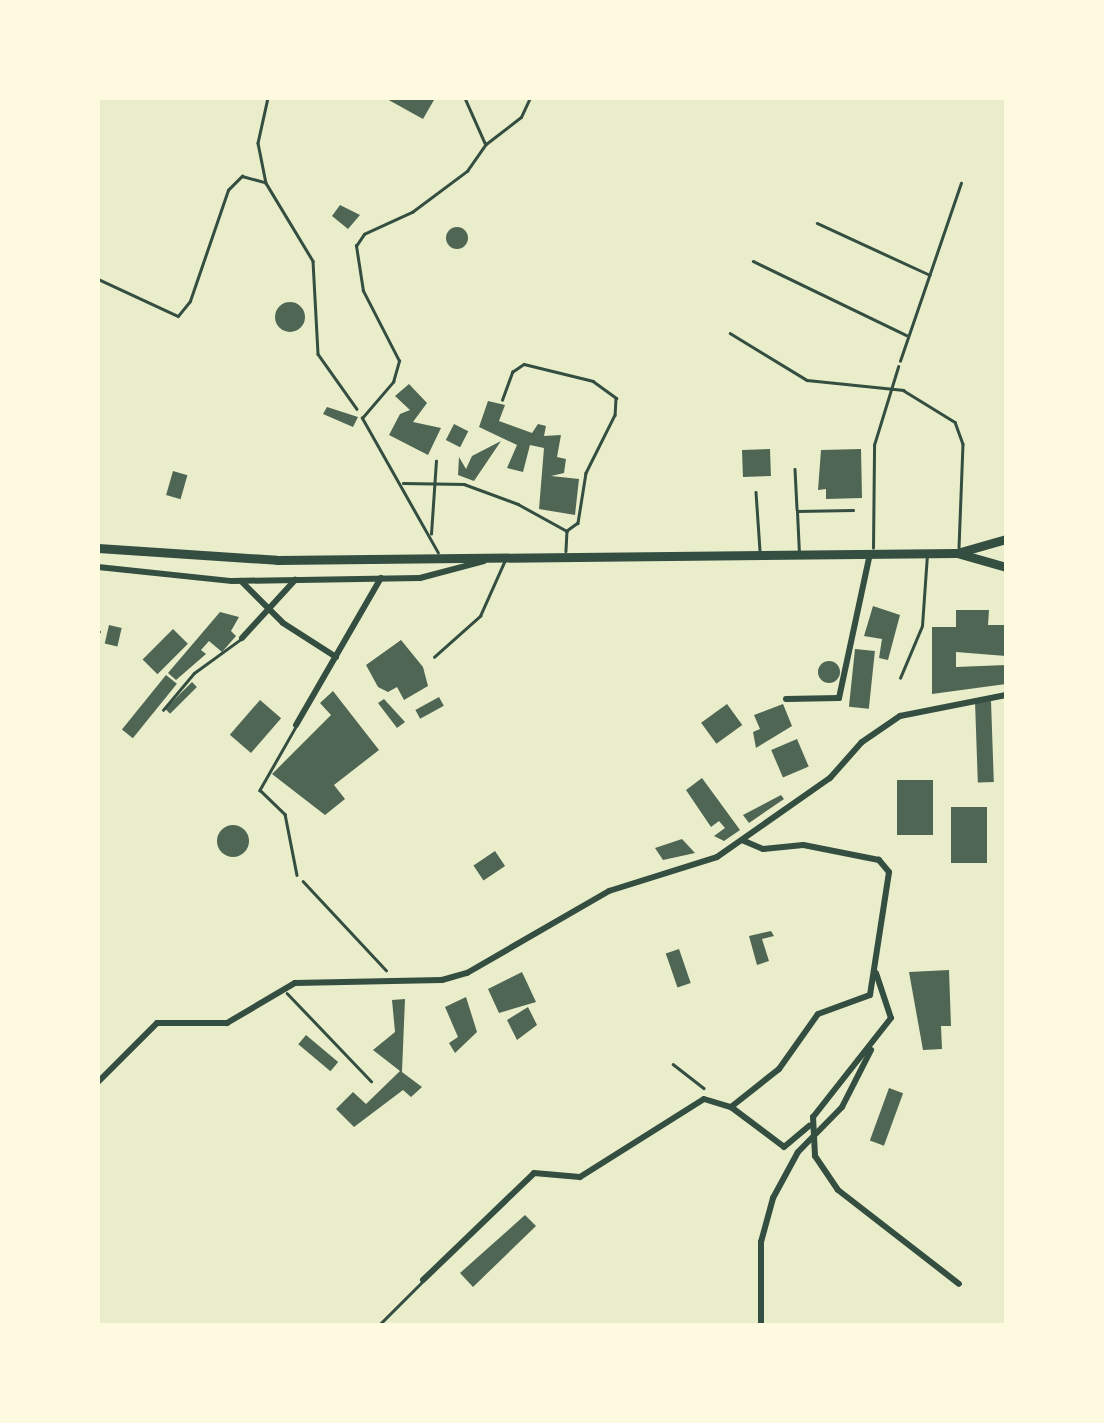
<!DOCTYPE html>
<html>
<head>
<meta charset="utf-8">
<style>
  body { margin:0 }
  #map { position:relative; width:1104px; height:1423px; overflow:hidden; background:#e9edc9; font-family:Figtree,sans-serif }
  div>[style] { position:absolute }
  .building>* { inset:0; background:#4f6655; transform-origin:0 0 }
  .round { border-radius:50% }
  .path>* { height:2.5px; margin:-1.25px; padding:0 1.25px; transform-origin:1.25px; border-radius:1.25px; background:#344e41 }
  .service>* { height:2.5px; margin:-1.25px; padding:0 1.25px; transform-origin:1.25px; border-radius:1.25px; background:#344e41 }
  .minor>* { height:6px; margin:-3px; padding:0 3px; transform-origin:3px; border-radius:3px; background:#344e41 }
  .secondary>* { height:9px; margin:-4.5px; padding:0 4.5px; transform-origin:4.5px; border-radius:4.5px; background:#344e41 }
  span { translate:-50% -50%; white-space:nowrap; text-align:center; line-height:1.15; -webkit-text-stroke:8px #fefae0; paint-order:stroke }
  .frame { position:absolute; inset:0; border:100px solid #fefae0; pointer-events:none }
</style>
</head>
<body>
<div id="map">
  <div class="building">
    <div style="clip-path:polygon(385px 98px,429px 98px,434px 100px,423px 119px)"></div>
    <div style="clip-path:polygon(340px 205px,360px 215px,348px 229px,332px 216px)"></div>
    <div class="round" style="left:446px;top:227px;width:22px;height:22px"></div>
    <div class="round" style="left:275px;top:302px;width:30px;height:30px"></div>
    <div style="clip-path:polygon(409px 384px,427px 403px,413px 422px,441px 428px,428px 455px,389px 435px,400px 414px,410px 410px,395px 396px)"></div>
    <div style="clip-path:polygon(488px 401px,505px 405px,499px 421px,532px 433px,538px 424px,546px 426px,544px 436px,561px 435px,557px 457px,566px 459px,564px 473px,551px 476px,579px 479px,575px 515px,539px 509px,544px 448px,530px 445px,523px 472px,507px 468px,517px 445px,479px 427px)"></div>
    <div style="clip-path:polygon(327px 407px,358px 417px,353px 427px,323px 414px)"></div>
    <div style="left:454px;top:424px;width:16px;height:18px;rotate:27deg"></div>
    <div style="clip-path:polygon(501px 441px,474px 481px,458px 475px,459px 457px,466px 469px,472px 456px)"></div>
    <div style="left:770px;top:449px;width:27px;height:28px;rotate:88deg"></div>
    <div style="clip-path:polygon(861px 449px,862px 498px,826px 499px,826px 489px,818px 490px,821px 450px)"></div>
    <div style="left:173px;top:471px;width:15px;height:25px;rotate:16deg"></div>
    <div style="clip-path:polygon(873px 606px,900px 615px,888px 660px,879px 658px,882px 639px,864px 636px)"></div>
    <div style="clip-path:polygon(956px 610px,989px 610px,988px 625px,1006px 625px,1006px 656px,956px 652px,956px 667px,1006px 665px,1006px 684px,932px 694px,932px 627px,956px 627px)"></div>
    <div style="clip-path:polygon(220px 612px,239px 617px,231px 631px,236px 636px,222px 652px,209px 641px,201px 650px,206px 654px,176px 680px,168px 673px)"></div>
    <div style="left:109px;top:625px;width:13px;height:19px;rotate:13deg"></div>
    <div style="left:173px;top:629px;width:21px;height:43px;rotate:45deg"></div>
    <div style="clip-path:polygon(401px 640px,423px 667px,428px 686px,404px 700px,397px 687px,388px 692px,378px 687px,366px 665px)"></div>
    <div style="left:855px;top:649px;width:20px;height:58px;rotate:6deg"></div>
    <div class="round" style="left:818px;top:661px;width:22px;height:22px"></div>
    <div style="left:166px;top:675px;width:14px;height:70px;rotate:39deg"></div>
    <div style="left:192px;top:682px;width:7px;height:38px;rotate:45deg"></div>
    <div style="clip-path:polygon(333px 691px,379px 750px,334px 785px,345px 799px,325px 815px,272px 774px,331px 715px,320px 703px)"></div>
    <div style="left:439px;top:697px;width:10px;height:27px;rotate:61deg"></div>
    <div style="clip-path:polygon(384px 699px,405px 722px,397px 728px,378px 703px)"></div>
    <div style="left:260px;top:700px;width:28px;height:46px;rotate:41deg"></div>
    <div style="left:991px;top:701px;width:81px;height:16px;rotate:88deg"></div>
    <div style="left:727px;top:704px;width:26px;height:32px;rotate:54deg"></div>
    <div style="clip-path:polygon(783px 704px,792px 726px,756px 748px,753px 732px,760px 729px,754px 715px)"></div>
    <div style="left:797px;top:739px;width:30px;height:28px;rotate:67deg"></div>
    <div style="clip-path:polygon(702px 778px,740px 830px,724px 841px,714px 836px,725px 828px,719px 821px,711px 827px,686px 790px)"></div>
    <div style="left:897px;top:780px;width:36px;height:55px"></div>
    <div style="clip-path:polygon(781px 795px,784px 799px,749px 823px,743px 815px)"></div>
    <div style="left:987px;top:807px;width:56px;height:36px;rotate:90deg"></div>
    <div class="round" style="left:217px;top:825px;width:32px;height:32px"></div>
    <div style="clip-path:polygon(682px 839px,695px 853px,663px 860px,655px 848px)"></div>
    <div style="left:495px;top:851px;width:18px;height:26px;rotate:56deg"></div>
    <div style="clip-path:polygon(771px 931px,774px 936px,762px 939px,769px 961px,757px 965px,749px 936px)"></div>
    <div style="left:679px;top:949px;width:36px;height:14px;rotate:71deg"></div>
    <div style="clip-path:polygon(949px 970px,951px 1026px,941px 1026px,942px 1049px,923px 1050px,909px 972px)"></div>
    <div style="clip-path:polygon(522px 972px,536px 1002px,499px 1013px,488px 989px)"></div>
    <div style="clip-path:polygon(466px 997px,477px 1032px,455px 1053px,449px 1043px,458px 1037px,445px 1007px)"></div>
    <div style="clip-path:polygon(405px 999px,402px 1072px,422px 1087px,411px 1097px,403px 1090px,354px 1127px,336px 1109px,353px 1092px,366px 1104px,400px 1071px,373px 1050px,395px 1032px,392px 1000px)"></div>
    <div style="clip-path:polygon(528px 1007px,537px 1025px,517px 1040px,507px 1020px)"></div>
    <div style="left:306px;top:1035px;width:42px;height:12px;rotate:40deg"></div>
    <div style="left:889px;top:1088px;width:15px;height:56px;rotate:20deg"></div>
    <div style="clip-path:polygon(525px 1215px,536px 1226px,473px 1287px,460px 1273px)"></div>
  </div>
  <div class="path">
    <div style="left:268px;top:98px;width:46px;rotate:102.5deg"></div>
    <div style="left:258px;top:143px;width:41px;rotate:78.7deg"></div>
    <div style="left:266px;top:183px;width:91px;rotate:58.9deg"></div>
    <div style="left:313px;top:261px;width:93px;rotate:86.9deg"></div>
    <div style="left:318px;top:354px;width:67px;rotate:54.7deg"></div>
    <div style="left:817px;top:223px;width:124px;rotate:24.7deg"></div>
    <div style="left:753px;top:261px;width:170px;rotate:25.8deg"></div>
    <div style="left:98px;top:279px;width:88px;rotate:24.8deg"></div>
    <div style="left:178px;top:316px;width:19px;rotate:-51deg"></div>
    <div style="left:190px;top:301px;width:117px;rotate:-71.1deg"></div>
    <div style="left:228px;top:190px;width:20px;rotate:-45deg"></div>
    <div style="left:242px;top:176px;width:24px;rotate:15deg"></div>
    <div style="left:900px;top:361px;width:188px;rotate:-71.1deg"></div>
    <div style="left:303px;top:881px;width:122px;rotate:47deg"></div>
    <div style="left:673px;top:1064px;width:39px;rotate:38deg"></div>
  </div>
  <div class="service">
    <div style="left:465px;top:98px;width:49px;rotate:66deg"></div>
    <div style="left:730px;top:333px;width:90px;rotate:31.4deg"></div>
    <div style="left:807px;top:380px;width:97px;rotate:5.9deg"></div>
    <div style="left:903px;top:390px;width:61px;rotate:31.6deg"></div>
    <div style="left:955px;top:422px;width:23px;rotate:70deg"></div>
    <div style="left:963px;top:444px;width:103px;rotate:92.2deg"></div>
    <div style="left:502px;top:400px;width:30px;rotate:-70deg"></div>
    <div style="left:512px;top:372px;width:14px;rotate:-34deg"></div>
    <div style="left:524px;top:364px;width:71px;rotate:13.8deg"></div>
    <div style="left:593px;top:381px;width:29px;rotate:36deg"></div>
    <div style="left:616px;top:398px;width:17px;rotate:93deg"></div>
    <div style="left:615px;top:415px;width:65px;rotate:116.6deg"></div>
    <div style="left:586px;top:473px;width:51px;rotate:99.1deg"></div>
    <div style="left:578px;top:523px;width:14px;rotate:144deg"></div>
    <div style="left:795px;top:469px;width:40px;rotate:87.1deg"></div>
    <div style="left:403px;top:483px;width:61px;rotate:0.9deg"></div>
    <div style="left:464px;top:484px;width:58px;rotate:20.3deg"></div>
    <div style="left:518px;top:504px;width:56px;rotate:28.9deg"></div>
    <div style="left:567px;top:531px;width:20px;rotate:93deg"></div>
    <div style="left:756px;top:492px;width:59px;rotate:86.1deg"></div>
    <div style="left:431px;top:534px;width:73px;rotate:-86.1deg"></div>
    <div style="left:873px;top:548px;width:103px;rotate:-89.4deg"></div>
    <div style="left:874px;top:445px;width:82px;rotate:-72.9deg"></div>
    <div style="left:438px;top:553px;width:155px;rotate:-119.4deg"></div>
    <div style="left:362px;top:418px;width:48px;rotate:-49.3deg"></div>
    <div style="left:393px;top:382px;width:22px;rotate:-74deg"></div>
    <div style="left:399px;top:361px;width:79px;rotate:-117.2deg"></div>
    <div style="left:363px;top:291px;width:46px;rotate:-98.8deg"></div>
    <div style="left:356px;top:246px;width:14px;rotate:-56deg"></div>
    <div style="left:364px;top:234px;width:53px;rotate:-24.6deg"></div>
    <div style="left:412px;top:212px;width:69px;rotate:-36.7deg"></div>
    <div style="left:467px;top:171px;width:33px;rotate:-55deg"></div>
    <div style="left:486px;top:144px;width:44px;rotate:-37.6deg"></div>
    <div style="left:521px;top:117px;width:21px;rotate:-65deg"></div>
    <div style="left:799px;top:554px;width:43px;rotate:-92.7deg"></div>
    <div style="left:797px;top:511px;width:56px;rotate:-1deg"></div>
    <div style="left:98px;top:632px;width:2px"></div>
    <div style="left:434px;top:657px;width:62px;rotate:-41.7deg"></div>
    <div style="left:480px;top:616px;width:61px;rotate:-65.9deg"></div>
    <div style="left:900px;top:678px;width:56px;rotate:-67.1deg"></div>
    <div style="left:922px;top:626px;width:71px;rotate:-86deg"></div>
    <div style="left:163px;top:710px;width:48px;rotate:-50deg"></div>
    <div style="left:194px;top:673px;width:58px;rotate:-35.9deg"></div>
    <div style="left:296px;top:727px;width:73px;rotate:119.7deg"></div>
    <div style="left:260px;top:790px;width:35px;rotate:44deg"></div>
    <div style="left:285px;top:814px;width:62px;rotate:78.9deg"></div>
    <div style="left:287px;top:993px;width:122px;rotate:46.3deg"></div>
    <div style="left:378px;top:1326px;width:62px;rotate:-45deg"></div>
  </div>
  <div class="minor">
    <div style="left:98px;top:567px;width:135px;rotate:6deg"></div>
    <div style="left:232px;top:581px;width:188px;rotate:-0.9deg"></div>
    <div style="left:420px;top:578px;width:66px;rotate:-14.9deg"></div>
    <div style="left:241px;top:581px;width:59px;rotate:45deg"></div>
    <div style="left:283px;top:623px;width:63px;rotate:32.7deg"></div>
    <div style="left:242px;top:638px;width:79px;rotate:-47.6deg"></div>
    <div style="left:786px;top:699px;width:53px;rotate:-1.1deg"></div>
    <div style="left:839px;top:698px;width:147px;rotate:-77.9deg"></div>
    <div style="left:296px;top:725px;width:170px;rotate:-60deg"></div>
    <div style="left:876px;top:973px;width:47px;rotate:71.6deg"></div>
    <div style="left:891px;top:1018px;width:126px;rotate:128.2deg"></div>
    <div style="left:813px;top:1117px;width:39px;rotate:87deg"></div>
    <div style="left:815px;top:1156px;width:41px;rotate:55.9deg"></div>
    <div style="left:838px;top:1190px;width:153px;rotate:37.8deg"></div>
    <div style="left:98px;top:1082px;width:83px;rotate:-45deg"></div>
    <div style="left:157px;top:1023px;width:70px"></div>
    <div style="left:227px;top:1023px;width:79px;rotate:-30.5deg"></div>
    <div style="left:295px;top:983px;width:147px;rotate:-1.2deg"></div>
    <div style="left:442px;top:980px;width:26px;rotate:-16deg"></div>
    <div style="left:467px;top:973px;width:164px;rotate:-30deg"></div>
    <div style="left:609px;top:891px;width:113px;rotate:-17.5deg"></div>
    <div style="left:717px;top:857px;width:138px;rotate:-35deg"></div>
    <div style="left:830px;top:778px;width:48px;rotate:-48.4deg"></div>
    <div style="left:862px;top:742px;width:46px;rotate:-34.4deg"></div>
    <div style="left:900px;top:716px;width:108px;rotate:-11.2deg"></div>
    <div style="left:731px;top:1107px;width:61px;rotate:-38.4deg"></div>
    <div style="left:779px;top:1069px;width:67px;rotate:-54.7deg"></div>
    <div style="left:818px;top:1014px;width:55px;rotate:-20.1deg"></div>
    <div style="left:870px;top:995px;width:124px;rotate:-81.2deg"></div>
    <div style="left:889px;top:872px;width:16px;rotate:-130deg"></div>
    <div style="left:879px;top:860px;width:77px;rotate:-168.8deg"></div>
    <div style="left:803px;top:845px;width:40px;rotate:174.3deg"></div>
    <div style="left:763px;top:849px;width:23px;rotate:-157deg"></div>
    <div style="left:423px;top:1280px;width:154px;rotate:-43.9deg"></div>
    <div style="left:534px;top:1173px;width:46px;rotate:5deg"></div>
    <div style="left:580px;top:1177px;width:146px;rotate:-32.2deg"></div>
    <div style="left:704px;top:1099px;width:28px;rotate:17deg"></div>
    <div style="left:731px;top:1107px;width:66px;rotate:37deg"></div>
    <div style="left:784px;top:1147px;width:33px;rotate:-40deg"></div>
    <div style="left:761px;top:1326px;width:84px;rotate:-90deg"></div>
    <div style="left:761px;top:1242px;width:46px;rotate:-74.7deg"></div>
    <div style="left:773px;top:1198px;width:52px;rotate:-61.5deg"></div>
    <div style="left:798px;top:1152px;width:63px;rotate:-45.6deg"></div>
    <div style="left:842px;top:1107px;width:64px;rotate:-63deg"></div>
  </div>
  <div class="secondary">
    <div style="left:98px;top:548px;width:179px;rotate:3.8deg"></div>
    <div style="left:277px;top:560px;width:680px;rotate:-0.59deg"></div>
    <div style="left:957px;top:553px;width:51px;rotate:15.9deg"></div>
    <div style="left:957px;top:553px;width:51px;rotate:-15.9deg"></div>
  </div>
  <div class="frame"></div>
</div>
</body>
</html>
